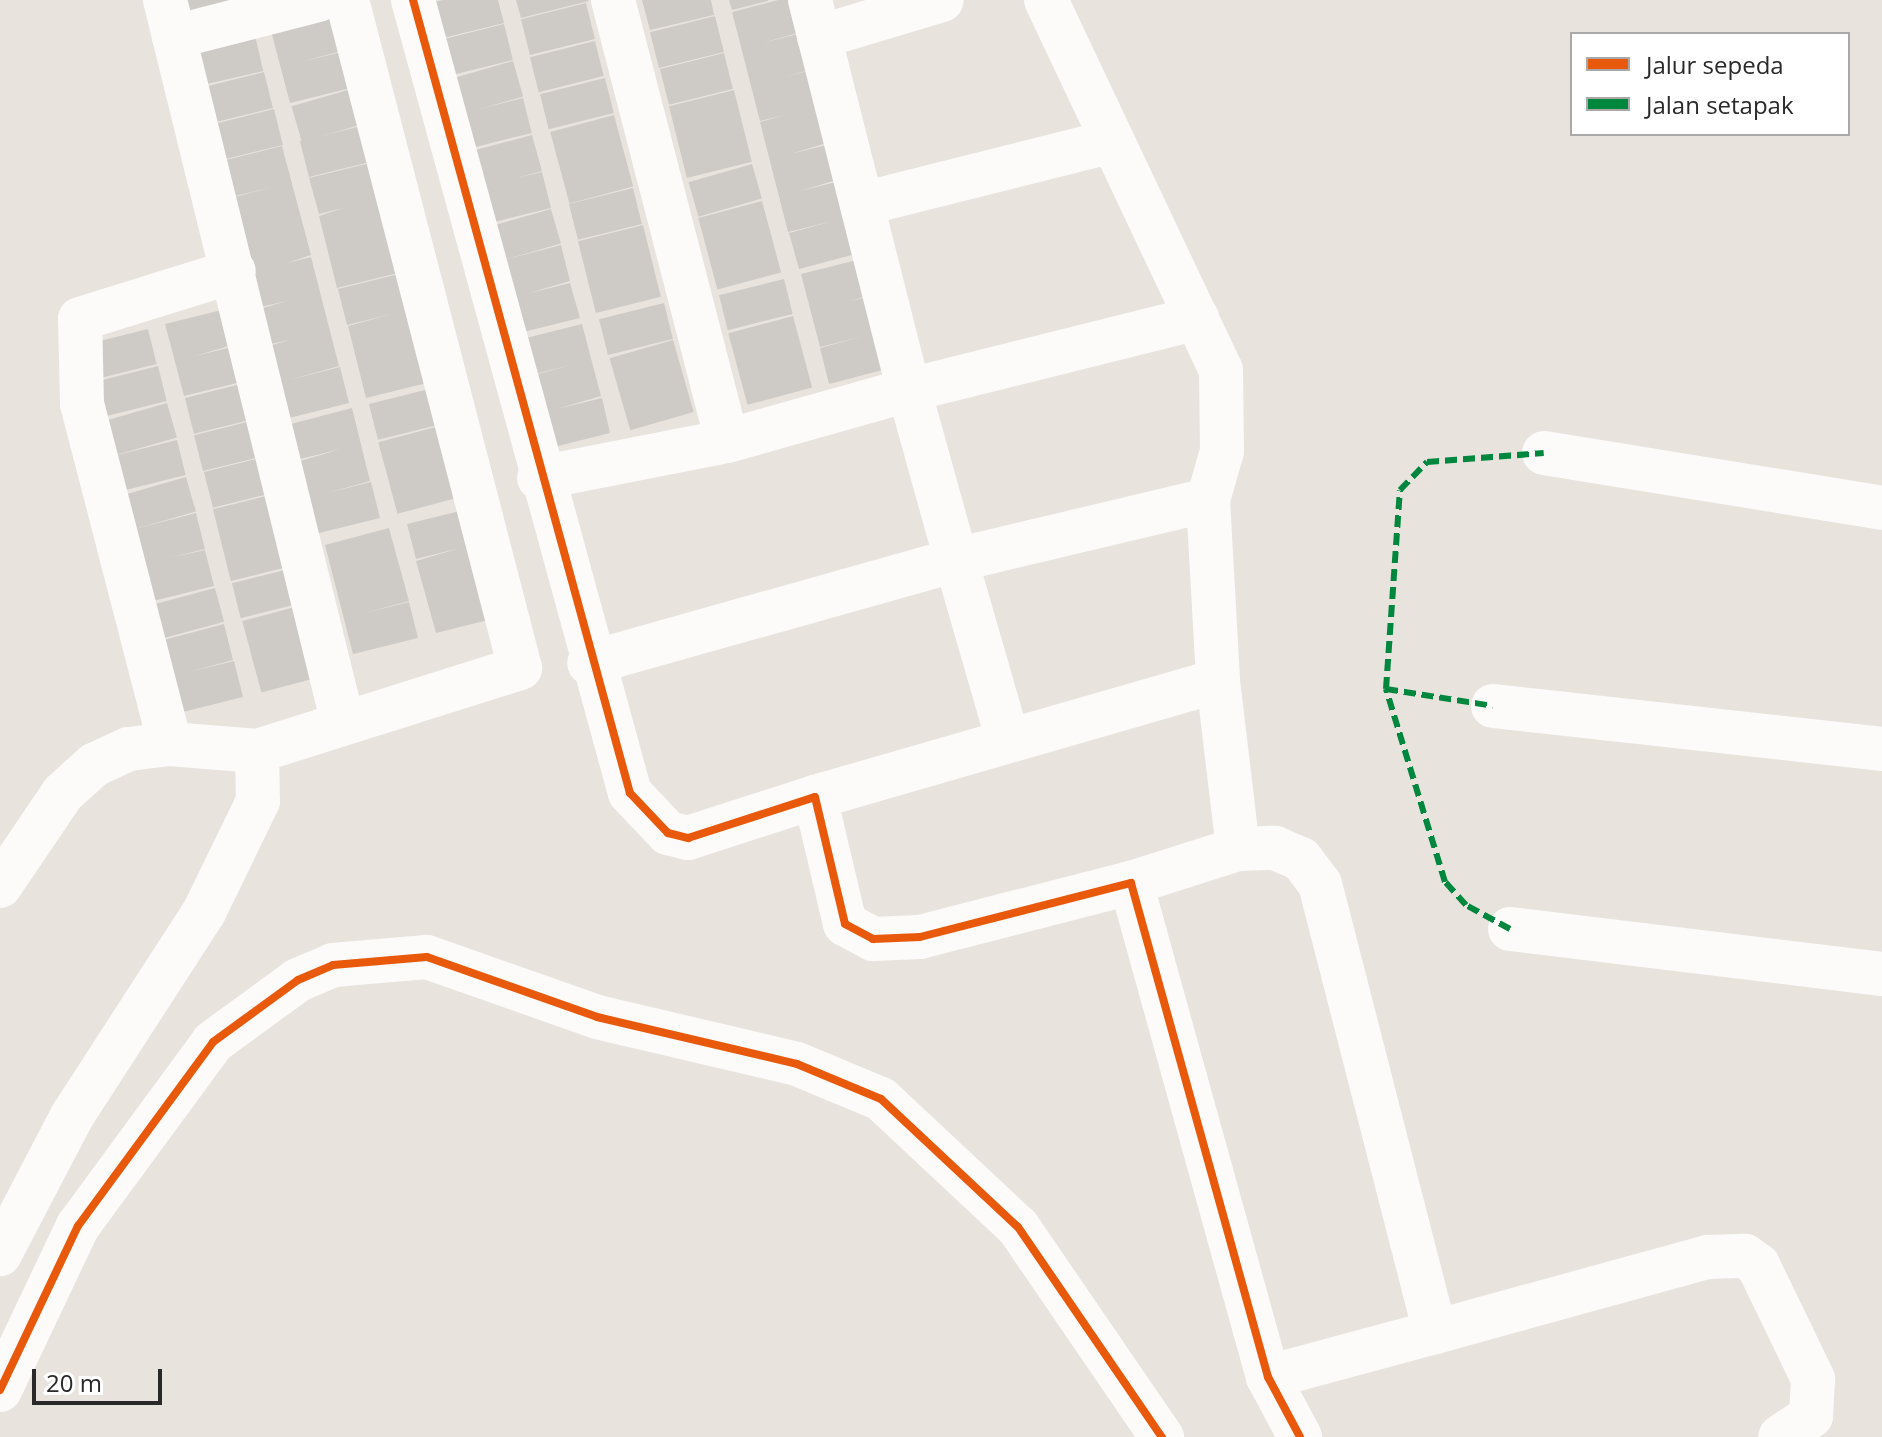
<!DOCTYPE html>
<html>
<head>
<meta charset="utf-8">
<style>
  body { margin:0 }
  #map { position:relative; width:1882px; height:1437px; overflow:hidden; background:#e8e3dd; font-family:"Open Sans",sans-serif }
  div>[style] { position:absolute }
  .building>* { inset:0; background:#cecbc7; transform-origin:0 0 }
  .street>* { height:44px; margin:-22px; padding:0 22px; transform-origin:22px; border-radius:22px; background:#fcfbfa }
  .quiet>* { height:6px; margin-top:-3px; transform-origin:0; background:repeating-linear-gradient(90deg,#00873e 0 12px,transparent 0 18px) }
  .cycleway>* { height:8px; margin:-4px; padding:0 4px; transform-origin:4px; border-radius:4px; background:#e8590c }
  span { translate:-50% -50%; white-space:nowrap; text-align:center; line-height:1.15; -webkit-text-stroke:8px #fff; paint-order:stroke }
  .legend { position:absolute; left:1570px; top:32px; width:280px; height:104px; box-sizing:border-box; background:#fff; border:2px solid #a9a9a9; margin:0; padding:10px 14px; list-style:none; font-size:24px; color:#292929 }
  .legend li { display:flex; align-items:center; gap:16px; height:40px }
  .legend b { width:40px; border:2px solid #a9a9a9 }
  .scale { position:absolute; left:32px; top:1369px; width:130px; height:36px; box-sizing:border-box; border:4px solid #292929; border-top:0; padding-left:10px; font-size:24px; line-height:28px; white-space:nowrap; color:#292929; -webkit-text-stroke:6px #fff; paint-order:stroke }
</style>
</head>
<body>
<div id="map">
  <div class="building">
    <div style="clip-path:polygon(178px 0,232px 0,181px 14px)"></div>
    <div style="clip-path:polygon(443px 0,498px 0,504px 23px,439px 39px,430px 3px)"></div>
    <div style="clip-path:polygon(516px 0,588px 0,589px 1px,521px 18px)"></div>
    <div style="clip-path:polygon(642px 0,711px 0,714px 15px,650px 30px)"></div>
    <div style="clip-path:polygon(729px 0,768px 0,768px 1px,732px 10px)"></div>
    <div style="clip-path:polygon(778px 0,798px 0,805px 31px,762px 43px,806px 32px,816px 68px,784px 77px,815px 69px,834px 141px,790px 154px,835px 143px,843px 178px,800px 191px,844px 180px,863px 252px,799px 269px,789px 233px,833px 221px,788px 232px,760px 122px,785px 115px,760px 121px,732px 12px)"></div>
    <div style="left:586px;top:3px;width:37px;height:67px;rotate:76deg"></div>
    <div style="clip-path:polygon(336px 14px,345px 50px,301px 62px,346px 51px,355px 87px,290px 103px,271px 31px)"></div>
    <div style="left:715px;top:16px;width:37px;height:67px;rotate:76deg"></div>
    <div style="left:504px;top:24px;width:37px;height:67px;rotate:76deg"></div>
    <div style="left:255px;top:35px;width:37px;height:67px;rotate:77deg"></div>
    <div style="left:595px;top:41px;width:36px;height:67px;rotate:76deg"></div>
    <div style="left:724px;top:53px;width:37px;height:66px;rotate:76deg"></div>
    <div style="left:513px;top:61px;width:37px;height:66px;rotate:74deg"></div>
    <div style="left:264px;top:72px;width:37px;height:67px;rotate:76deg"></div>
    <div style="left:605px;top:78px;width:36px;height:67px;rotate:76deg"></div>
    <div style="left:355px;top:88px;width:37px;height:66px;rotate:74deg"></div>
    <div style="left:734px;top:90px;width:74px;height:67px;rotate:76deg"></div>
    <div style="left:523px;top:98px;width:36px;height:66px;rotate:76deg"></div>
    <div style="left:274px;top:109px;width:37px;height:67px;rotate:76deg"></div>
    <div style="left:614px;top:115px;width:74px;height:66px;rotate:75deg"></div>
    <div style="left:365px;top:125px;width:37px;height:67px;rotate:76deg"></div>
    <div style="clip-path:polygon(532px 135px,542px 171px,517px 178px,542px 172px,551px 208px,486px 224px,468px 152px)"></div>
    <div style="clip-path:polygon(282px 146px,311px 255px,287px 263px,311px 257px,339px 366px,289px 380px,340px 367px,349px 403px,285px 419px,265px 347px,290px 340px,266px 345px,256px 310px,287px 301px,256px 308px,228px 199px,272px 187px,227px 198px,218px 162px)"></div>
    <div style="clip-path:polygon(374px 162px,402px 272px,337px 288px,319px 216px,343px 208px,319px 214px,309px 178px)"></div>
    <div style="left:752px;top:164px;width:36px;height:66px;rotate:74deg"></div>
    <div style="left:633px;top:188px;width:37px;height:66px;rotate:76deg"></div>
    <div style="left:762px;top:201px;width:74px;height:66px;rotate:75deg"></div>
    <div style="left:551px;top:209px;width:36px;height:67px;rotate:74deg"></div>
    <div style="left:643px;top:225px;width:74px;height:67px;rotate:76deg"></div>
    <div style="clip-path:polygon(561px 245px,570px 281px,526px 294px,570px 283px,580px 318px,515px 334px,496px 262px)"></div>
    <div style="clip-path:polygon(865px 258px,875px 293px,851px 301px,875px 295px,894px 367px,829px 384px,820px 348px,864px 336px,820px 347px,801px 274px)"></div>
    <div style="clip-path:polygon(403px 273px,431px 382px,366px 398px,348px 326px,392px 314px,347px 325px,338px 289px)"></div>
    <div style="left:784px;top:279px;width:36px;height:67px;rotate:76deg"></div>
    <div style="left:664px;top:303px;width:37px;height:67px;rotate:76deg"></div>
    <div style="clip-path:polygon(230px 308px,239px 343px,195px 356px,240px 345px,249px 380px,184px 396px,165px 324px)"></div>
    <div style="left:793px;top:316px;width:74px;height:67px;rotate:75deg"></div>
    <div style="clip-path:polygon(582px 324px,601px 396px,557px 409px,602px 398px,610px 433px,546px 449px,527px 377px,571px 365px,527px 376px,518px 340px)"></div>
    <div style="left:148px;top:329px;width:36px;height:67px;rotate:76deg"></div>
    <div style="left:673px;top:340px;width:75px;height:66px;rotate:74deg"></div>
    <div style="left:158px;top:366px;width:36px;height:66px;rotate:76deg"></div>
    <div style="left:249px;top:382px;width:37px;height:66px;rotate:76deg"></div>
    <div style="left:433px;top:388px;width:37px;height:66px;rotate:76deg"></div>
    <div style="left:167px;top:403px;width:36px;height:66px;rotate:74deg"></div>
    <div style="clip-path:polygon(352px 408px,370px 481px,327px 493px,371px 482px,380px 518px,315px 534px,297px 462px,341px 449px,296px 460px,287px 425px)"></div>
    <div style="left:259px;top:419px;width:37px;height:67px;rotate:76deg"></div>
    <div style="left:443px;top:425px;width:74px;height:67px;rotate:75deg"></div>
    <div style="left:177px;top:440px;width:36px;height:67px;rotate:76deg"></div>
    <div style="left:268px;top:456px;width:37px;height:66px;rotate:76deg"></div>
    <div style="left:186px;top:477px;width:36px;height:67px;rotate:74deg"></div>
    <div style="left:278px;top:493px;width:74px;height:67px;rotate:76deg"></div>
    <div style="clip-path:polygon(472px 508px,500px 617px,436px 633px,416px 561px,460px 548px,416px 559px,407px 524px)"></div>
    <div style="clip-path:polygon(196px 513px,205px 549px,169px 558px,205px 550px,214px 586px,149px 602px,131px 530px)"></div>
    <div style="clip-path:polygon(389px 528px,409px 601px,365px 613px,409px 602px,418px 638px,353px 654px,325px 545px)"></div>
    <div style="left:297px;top:567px;width:36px;height:67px;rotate:76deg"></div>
    <div style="left:215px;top:588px;width:35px;height:67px;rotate:75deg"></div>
    <div style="left:306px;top:604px;width:74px;height:66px;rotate:75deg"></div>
    <div style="clip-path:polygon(224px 624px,233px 660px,189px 672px,234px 661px,243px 697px,179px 713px,160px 641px)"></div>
  </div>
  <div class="street">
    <div style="left:165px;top:0;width:745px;rotate:76.17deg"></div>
    <div style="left:413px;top:0;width:822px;rotate:74.7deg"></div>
    <div style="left:630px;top:793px;width:55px;rotate:46.5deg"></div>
    <div style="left:668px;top:833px;width:21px;rotate:14deg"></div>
    <div style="left:688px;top:838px;width:133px;rotate:-17.9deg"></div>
    <div style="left:815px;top:797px;width:130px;rotate:76.7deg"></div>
    <div style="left:845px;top:924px;width:32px;rotate:28deg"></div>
    <div style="left:873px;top:939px;width:47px;rotate:-2.4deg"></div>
    <div style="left:920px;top:937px;width:218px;rotate:-14.4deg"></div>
    <div style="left:1131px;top:883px;width:513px;rotate:74.5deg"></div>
    <div style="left:1268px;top:1377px;width:68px;rotate:61.9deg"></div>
    <div style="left:613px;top:0;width:455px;rotate:75.5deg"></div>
    <div style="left:810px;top:0;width:402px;rotate:75.8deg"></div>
    <div style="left:909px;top:390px;width:297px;rotate:-14deg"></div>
    <div style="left:1046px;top:0;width:409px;rotate:64.7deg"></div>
    <div style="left:1221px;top:370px;width:81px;rotate:89.3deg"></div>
    <div style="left:1222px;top:451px;width:51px;rotate:105.9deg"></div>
    <div style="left:1208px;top:500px;width:181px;rotate:86.8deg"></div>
    <div style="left:1218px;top:681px;width:169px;rotate:83.2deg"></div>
    <div style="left:174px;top:37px;width:149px;rotate:-14.4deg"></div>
    <div style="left:819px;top:37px;width:128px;rotate:-16.7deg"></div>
    <div style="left:862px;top:204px;width:258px;rotate:-14.1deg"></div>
    <div style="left:1544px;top:453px;width:342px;rotate:9.2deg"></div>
    <div style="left:539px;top:478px;width:192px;rotate:-11.1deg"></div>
    <div style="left:727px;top:441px;width:189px;rotate:-15.7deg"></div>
    <div style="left:909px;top:390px;width:176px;rotate:74.5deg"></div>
    <div style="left:956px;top:560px;width:381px;rotate:164.3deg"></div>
    <div style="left:1493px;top:706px;width:391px;rotate:6.3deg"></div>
    <div style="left:1007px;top:737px;width:184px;rotate:-106.1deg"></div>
    <div style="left:956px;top:560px;width:259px;rotate:-13.4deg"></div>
    <div style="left:170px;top:744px;width:351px;rotate:-104.5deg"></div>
    <div style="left:82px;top:404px;width:85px;rotate:-91.3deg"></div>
    <div style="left:80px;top:319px;width:161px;rotate:-17.3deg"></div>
    <div style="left:257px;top:751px;width:276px;rotate:-17.5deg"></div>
    <div style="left:520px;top:668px;width:690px;rotate:-104.52deg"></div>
    <div style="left:815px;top:797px;width:419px;rotate:-16.1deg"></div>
    <div style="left:1131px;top:883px;width:112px;rotate:-17.6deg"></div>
    <div style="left:1238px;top:849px;width:37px;rotate:-2deg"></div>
    <div style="left:1275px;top:848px;width:28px;rotate:23deg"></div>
    <div style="left:1301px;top:859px;width:31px;rotate:53deg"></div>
    <div style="left:1320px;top:884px;width:463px;rotate:75.6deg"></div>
    <div style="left:1435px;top:1332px;width:173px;rotate:164.9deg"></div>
    <div style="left:0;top:886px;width:112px;rotate:-55.9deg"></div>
    <div style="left:63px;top:793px;width:42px;rotate:-42.1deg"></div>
    <div style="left:94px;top:765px;width:38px;rotate:-25deg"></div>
    <div style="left:129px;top:749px;width:41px;rotate:-7deg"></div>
    <div style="left:170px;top:744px;width:87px;rotate:4.6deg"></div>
    <div style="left:257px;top:751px;width:50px;rotate:88.9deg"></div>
    <div style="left:258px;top:801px;width:123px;rotate:115.9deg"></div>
    <div style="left:204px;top:912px;width:243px;rotate:122.9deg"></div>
    <div style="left:72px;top:1116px;width:156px;rotate:117.6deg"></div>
    <div style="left:1510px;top:929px;width:375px;rotate:6.9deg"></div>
    <div style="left:1435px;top:1332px;width:283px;rotate:-15.4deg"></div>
    <div style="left:1708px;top:1257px;width:37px;rotate:-2deg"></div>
    <div style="left:1745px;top:1256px;width:16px;rotate:35deg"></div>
    <div style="left:1758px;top:1265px;width:127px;rotate:64.2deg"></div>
    <div style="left:1813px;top:1379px;width:37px;rotate:93deg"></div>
    <div style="left:1811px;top:1416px;width:37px;rotate:146deg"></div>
    <div style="left:0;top:1390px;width:182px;rotate:-64.6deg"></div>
    <div style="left:78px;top:1226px;width:228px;rotate:-53.7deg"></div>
    <div style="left:213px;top:1042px;width:105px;rotate:-36.1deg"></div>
    <div style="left:298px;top:980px;width:38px;rotate:-23deg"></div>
    <div style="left:333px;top:965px;width:94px;rotate:-4.9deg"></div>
    <div style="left:427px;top:957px;width:180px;rotate:19.4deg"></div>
    <div style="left:597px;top:1017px;width:205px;rotate:13.2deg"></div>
    <div style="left:797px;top:1064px;width:91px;rotate:22.6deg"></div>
    <div style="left:881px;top:1099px;width:187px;rotate:43.1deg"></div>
    <div style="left:1018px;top:1227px;width:255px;rotate:55.6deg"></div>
  </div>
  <div class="quiet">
    <div style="left:1386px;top:689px;width:108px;rotate:9deg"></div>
    <div style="left:1510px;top:929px;width:50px;rotate:-151.4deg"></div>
    <div style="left:1466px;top:905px;width:31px;rotate:-132deg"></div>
    <div style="left:1445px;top:882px;width:202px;rotate:-107deg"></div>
    <div style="left:1386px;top:689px;width:199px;rotate:-86deg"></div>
    <div style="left:1400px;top:490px;width:39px;rotate:-46deg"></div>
    <div style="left:1427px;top:462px;width:117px;rotate:-4.4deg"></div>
  </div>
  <div class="cycleway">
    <div style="left:413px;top:0;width:822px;rotate:74.7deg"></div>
    <div style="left:630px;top:793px;width:55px;rotate:46.5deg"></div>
    <div style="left:668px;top:833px;width:21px;rotate:14deg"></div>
    <div style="left:688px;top:838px;width:133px;rotate:-17.9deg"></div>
    <div style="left:815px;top:797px;width:130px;rotate:76.7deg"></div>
    <div style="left:845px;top:924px;width:32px;rotate:28deg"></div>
    <div style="left:873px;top:939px;width:47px;rotate:-2.4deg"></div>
    <div style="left:920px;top:937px;width:218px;rotate:-14.4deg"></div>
    <div style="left:1131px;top:883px;width:513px;rotate:74.5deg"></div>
    <div style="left:1268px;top:1377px;width:68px;rotate:61.9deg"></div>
    <div style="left:0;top:1390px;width:182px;rotate:-64.6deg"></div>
    <div style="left:78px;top:1226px;width:228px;rotate:-53.7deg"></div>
    <div style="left:213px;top:1042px;width:105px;rotate:-36.1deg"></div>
    <div style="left:298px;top:980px;width:38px;rotate:-23deg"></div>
    <div style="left:333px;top:965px;width:94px;rotate:-4.9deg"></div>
    <div style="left:427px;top:957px;width:180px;rotate:19.4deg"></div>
    <div style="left:597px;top:1017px;width:205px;rotate:13.2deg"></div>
    <div style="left:797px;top:1064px;width:91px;rotate:22.6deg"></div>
    <div style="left:881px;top:1099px;width:187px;rotate:43.1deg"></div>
    <div style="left:1018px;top:1227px;width:255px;rotate:55.6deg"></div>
  </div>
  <ul class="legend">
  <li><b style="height:10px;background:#e8590c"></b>Jalur sepeda</li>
  <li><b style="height:10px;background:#00873e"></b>Jalan setapak</li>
  </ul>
  <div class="scale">20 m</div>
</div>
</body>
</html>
